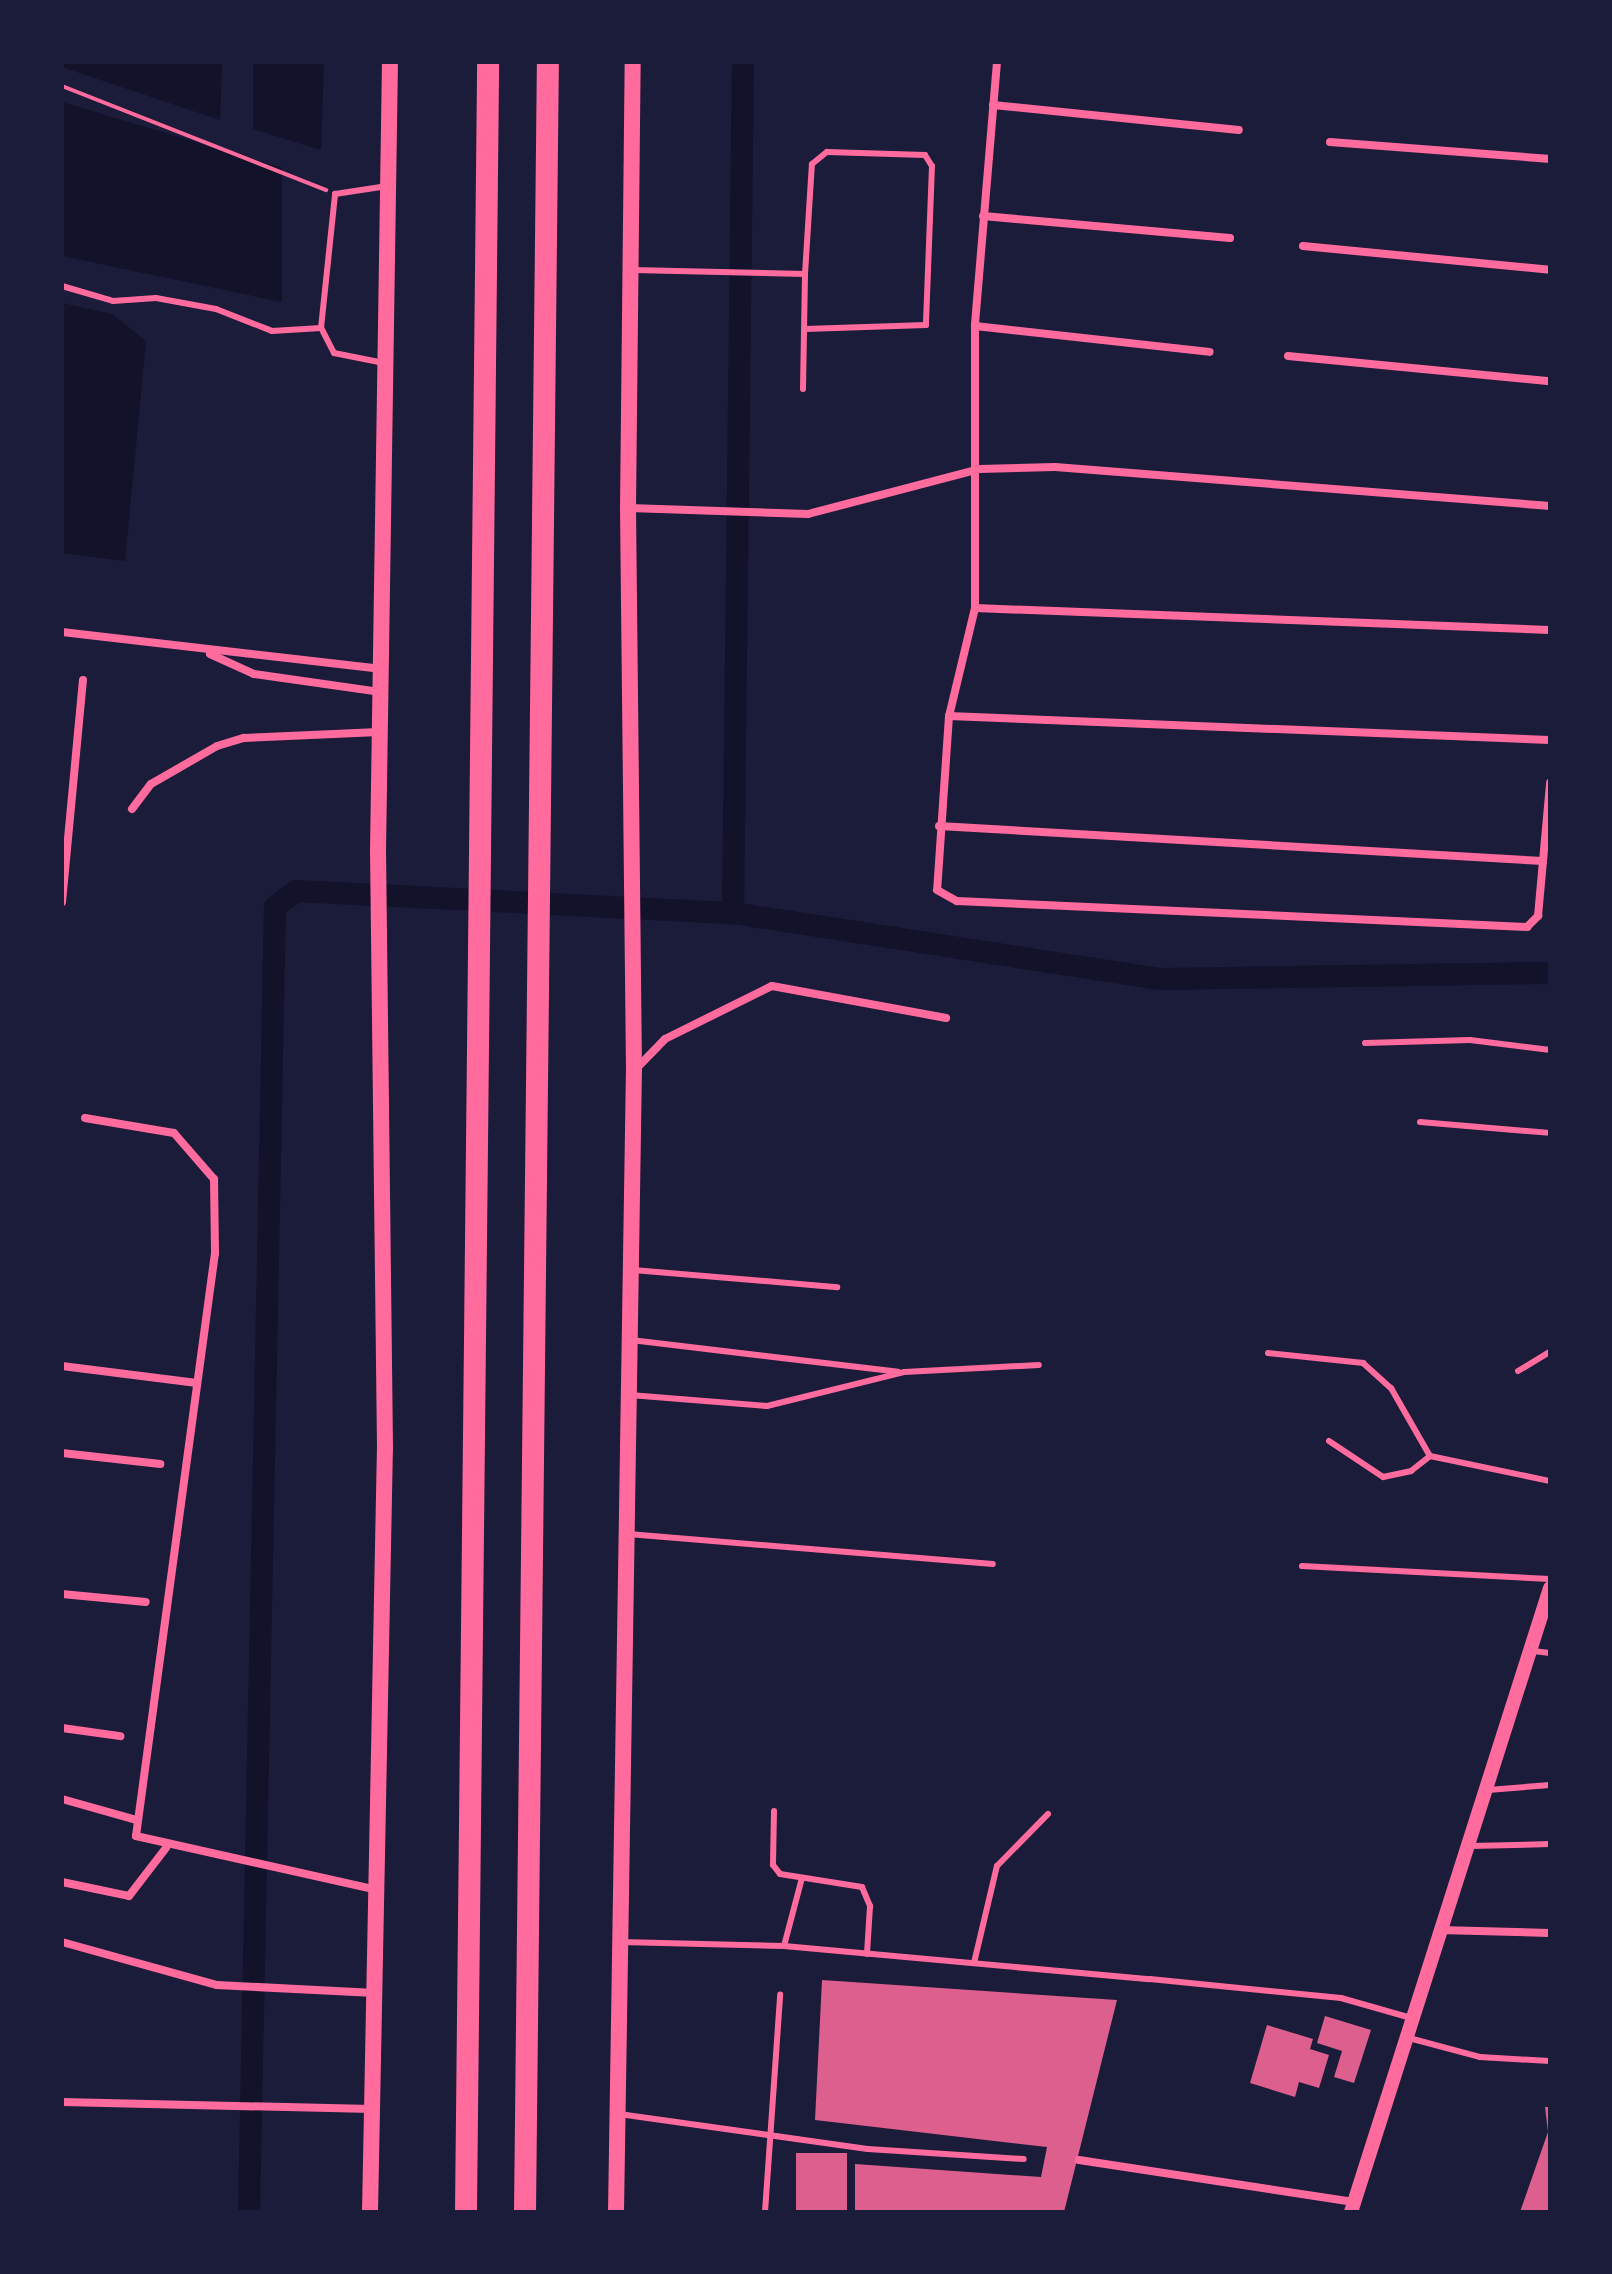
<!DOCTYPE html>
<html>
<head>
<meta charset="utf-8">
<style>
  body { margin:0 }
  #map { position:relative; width:1612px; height:2274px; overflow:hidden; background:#1b1b3a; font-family:"IBM Plex Sans",sans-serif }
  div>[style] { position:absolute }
  .water>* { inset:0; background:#12122b }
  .canal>* { height:22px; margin:-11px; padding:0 11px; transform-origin:11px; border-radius:11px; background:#12122b }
  .building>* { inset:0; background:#dd5f8e; transform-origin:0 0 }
  .path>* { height:4px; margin:-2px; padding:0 2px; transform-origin:2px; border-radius:2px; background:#ff6b9d }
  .service>* { height:6px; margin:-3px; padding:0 3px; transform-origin:3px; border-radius:3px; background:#ff6b9d }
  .minor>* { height:8px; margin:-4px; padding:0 4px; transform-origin:4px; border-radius:4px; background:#ff6b9d }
  .tertiary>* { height:14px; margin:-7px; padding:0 7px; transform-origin:7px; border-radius:7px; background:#ff6b9d }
  .secondary>* { height:16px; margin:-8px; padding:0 8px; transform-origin:8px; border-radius:8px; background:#ff6b9d }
  .motorway>* { height:22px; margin:-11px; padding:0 11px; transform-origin:11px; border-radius:11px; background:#ff6b9d }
  span { translate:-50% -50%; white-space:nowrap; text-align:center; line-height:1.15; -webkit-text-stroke:8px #1b1b3a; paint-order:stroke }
  .frame { position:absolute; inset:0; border:64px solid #1b1b3a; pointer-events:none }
</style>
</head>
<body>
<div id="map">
  <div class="water">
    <div style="clip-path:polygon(62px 62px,222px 62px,220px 120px,62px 67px)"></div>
    <div style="clip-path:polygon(253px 62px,324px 62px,321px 150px,253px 129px)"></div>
    <div style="clip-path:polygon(62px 102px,282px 168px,282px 302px,62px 256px)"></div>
    <div style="clip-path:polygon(62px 303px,112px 314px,146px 341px,125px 561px,62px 553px)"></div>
  </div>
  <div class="canal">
    <div style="left:733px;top:913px;width:851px;rotate:-89.33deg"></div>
    <div style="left:249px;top:2212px;width:1305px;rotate:-88.86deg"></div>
    <div style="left:275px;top:907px;width:26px;rotate:-37deg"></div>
    <div style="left:296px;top:891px;width:438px;rotate:2.9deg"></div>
    <div style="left:733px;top:913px;width:433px;rotate:8.8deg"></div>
    <div style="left:1161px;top:979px;width:389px;rotate:-0.9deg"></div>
  </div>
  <div class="building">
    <div style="clip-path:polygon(822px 1980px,1117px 2000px,1064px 2212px,855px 2212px,855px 2164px,1041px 2177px,1047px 2147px,815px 2120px)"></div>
    <div style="clip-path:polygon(1325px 2016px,1371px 2030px,1354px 2083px,1334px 2077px,1342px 2051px,1317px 2043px)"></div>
    <div style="clip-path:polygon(1267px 2025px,1313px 2039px,1310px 2049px,1329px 2055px,1319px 2088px,1299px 2082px,1295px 2097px,1250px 2083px)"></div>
    <div style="clip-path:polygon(1545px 2107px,1550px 2107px,1550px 2212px,1520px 2212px,1548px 2132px)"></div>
    <div style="left:796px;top:2153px;width:51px;height:59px"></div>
  </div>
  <div class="path">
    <div style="left:62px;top:86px;width:284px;rotate:21.5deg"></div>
  </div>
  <div class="service">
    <div style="left:633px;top:270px;width:172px;rotate:1.3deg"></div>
    <div style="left:62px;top:286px;width:53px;rotate:16.4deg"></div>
    <div style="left:113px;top:301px;width:43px;rotate:-4deg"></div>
    <div style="left:156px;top:298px;width:61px;rotate:10.4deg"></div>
    <div style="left:216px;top:309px;width:60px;rotate:21.4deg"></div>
    <div style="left:272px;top:331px;width:49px;rotate:-3.5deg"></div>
    <div style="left:384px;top:363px;width:51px;rotate:-168.7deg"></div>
    <div style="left:334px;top:353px;width:28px;rotate:-117deg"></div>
    <div style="left:321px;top:328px;width:135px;rotate:-84deg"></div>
    <div style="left:335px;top:194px;width:53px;rotate:-8.7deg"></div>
    <div style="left:803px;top:389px;width:115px;rotate:-89deg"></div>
    <div style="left:805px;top:274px;width:110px;rotate:-86.4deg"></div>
    <div style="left:812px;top:164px;width:19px;rotate:-39deg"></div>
    <div style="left:827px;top:152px;width:98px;rotate:1.8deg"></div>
    <div style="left:925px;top:155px;width:13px;rotate:58deg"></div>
    <div style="left:932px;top:166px;width:159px;rotate:92.2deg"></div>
    <div style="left:926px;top:325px;width:121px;rotate:178.1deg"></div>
    <div style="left:1365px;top:1043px;width:105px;rotate:-1.6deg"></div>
    <div style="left:1470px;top:1040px;width:81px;rotate:7.1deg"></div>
    <div style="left:1420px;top:1122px;width:130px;rotate:4.8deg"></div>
    <div style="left:633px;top:1270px;width:205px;rotate:4.8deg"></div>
    <div style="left:631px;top:1340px;width:269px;rotate:6.8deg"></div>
    <div style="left:1268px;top:1353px;width:96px;rotate:6deg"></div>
    <div style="left:1363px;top:1363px;width:38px;rotate:42deg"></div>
    <div style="left:1391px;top:1388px;width:78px;rotate:60.2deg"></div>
    <div style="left:1430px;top:1456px;width:123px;rotate:11.8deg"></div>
    <div style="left:1518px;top:1371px;width:37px;rotate:-31deg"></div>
    <div style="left:630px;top:1395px;width:137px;rotate:4.6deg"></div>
    <div style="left:767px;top:1406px;width:141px;rotate:-13.9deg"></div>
    <div style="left:904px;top:1372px;width:135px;rotate:-3deg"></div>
    <div style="left:1329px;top:1441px;width:65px;rotate:33.7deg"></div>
    <div style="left:1383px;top:1477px;width:29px;rotate:-12deg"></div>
    <div style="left:1411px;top:1471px;width:24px;rotate:-38deg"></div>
    <div style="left:628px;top:1534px;width:366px;rotate:4.7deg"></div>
    <div style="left:1302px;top:1566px;width:248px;rotate:3deg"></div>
    <div style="left:1533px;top:1651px;width:17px;rotate:7deg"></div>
    <div style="left:1488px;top:1790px;width:62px;rotate:-4.6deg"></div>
    <div style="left:774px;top:1811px;width:54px;rotate:91.1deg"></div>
    <div style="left:773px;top:1865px;width:11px;rotate:52deg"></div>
    <div style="left:780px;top:1874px;width:83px;rotate:9deg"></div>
    <div style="left:862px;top:1887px;width:21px;rotate:67deg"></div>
    <div style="left:870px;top:1906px;width:48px;rotate:93.6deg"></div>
    <div style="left:1470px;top:1846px;width:80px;rotate:-1.4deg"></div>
    <div style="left:621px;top:1942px;width:163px;rotate:1.4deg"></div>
    <div style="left:784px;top:1946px;width:367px;rotate:5.2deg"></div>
    <div style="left:1150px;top:1979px;width:192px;rotate:5.7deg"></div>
    <div style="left:1341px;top:1998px;width:73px;rotate:15.9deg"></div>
    <div style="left:784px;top:1946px;width:70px;rotate:-75.2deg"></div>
    <div style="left:974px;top:1963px;width:100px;rotate:-76.7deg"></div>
    <div style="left:997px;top:1866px;width:73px;rotate:-45.6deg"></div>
    <div style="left:1409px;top:2038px;width:73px;rotate:15deg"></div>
    <div style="left:1480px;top:2057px;width:70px;rotate:3.3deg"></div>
    <div style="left:619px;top:2114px;width:251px;rotate:8deg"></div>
    <div style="left:868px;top:2149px;width:156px;rotate:3.7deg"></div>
    <div style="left:765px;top:2212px;width:218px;rotate:-86deg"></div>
  </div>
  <div class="minor">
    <div style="left:997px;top:62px;width:265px;rotate:94.8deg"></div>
    <div style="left:975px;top:326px;width:282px;rotate:90deg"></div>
    <div style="left:975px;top:608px;width:111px;rotate:103.5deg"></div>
    <div style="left:949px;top:716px;width:174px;rotate:93.9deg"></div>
    <div style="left:937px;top:890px;width:23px;rotate:29deg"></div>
    <div style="left:957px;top:901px;width:571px;rotate:2.61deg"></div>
    <div style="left:1527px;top:927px;width:16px;rotate:-45deg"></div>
    <div style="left:1538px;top:916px;width:134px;rotate:-84.8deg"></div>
    <div style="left:993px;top:105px;width:247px;rotate:5.8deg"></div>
    <div style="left:1330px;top:142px;width:221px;rotate:4.4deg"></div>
    <div style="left:983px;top:216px;width:248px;rotate:5.1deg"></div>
    <div style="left:1303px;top:246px;width:248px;rotate:5.5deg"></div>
    <div style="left:975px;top:326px;width:236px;rotate:6.3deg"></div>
    <div style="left:1288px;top:356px;width:263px;rotate:5.5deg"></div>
    <div style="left:629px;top:508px;width:179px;rotate:1.9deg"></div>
    <div style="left:808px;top:514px;width:177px;rotate:-14.7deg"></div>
    <div style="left:979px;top:469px;width:76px;rotate:-1.5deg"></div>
    <div style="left:1055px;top:467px;width:497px;rotate:4.5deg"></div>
    <div style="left:975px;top:608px;width:575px;rotate:2.19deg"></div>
    <div style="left:62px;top:632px;width:320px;rotate:6.6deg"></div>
    <div style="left:210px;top:654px;width:48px;rotate:24.4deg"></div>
    <div style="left:254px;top:674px;width:127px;rotate:8.1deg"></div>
    <div style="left:949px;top:716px;width:601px;rotate:2.29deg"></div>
    <div style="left:132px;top:809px;width:31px;rotate:-53deg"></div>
    <div style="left:151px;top:784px;width:76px;rotate:-29.9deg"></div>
    <div style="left:217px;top:746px;width:28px;rotate:-17deg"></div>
    <div style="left:244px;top:738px;width:135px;rotate:-2.5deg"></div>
    <div style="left:939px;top:826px;width:605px;rotate:3.32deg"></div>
    <div style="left:62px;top:902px;width:223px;rotate:-84.6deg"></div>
    <div style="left:635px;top:1070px;width:43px;rotate:-45.9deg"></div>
    <div style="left:665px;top:1039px;width:119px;rotate:-26.4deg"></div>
    <div style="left:772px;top:986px;width:177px;rotate:10.4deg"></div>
    <div style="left:85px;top:1118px;width:90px;rotate:9.6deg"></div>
    <div style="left:174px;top:1133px;width:61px;rotate:49deg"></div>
    <div style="left:214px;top:1179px;width:74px;rotate:89.2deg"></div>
    <div style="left:215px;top:1253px;width:588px;rotate:97.72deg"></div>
    <div style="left:136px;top:1836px;width:248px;rotate:12.6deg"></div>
    <div style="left:62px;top:1366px;width:136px;rotate:7.2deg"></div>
    <div style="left:62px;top:1453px;width:99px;rotate:6.4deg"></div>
    <div style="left:62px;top:1594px;width:84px;rotate:5.4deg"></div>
    <div style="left:62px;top:1728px;width:59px;rotate:7.9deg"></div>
    <div style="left:62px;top:1799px;width:77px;rotate:15.8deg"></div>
    <div style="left:62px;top:1882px;width:68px;rotate:11.8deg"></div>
    <div style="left:129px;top:1896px;width:61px;rotate:-52.4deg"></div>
    <div style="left:1439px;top:1930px;width:111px;rotate:1.5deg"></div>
    <div style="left:62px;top:1942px;width:161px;rotate:15.5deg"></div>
    <div style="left:217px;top:1985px;width:158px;rotate:2.9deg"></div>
    <div style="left:62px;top:2102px;width:310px;rotate:1.3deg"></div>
    <div style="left:1079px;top:2160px;width:278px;rotate:8.7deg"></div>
  </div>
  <div class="tertiary">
    <div style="left:1351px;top:2212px;width:655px;rotate:-72.31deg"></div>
  </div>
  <div class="secondary">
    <div style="left:370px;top:2212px;width:764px;rotate:-88.88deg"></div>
    <div style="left:385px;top:1448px;width:597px;rotate:-90.67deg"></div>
    <div style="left:378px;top:851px;width:789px;rotate:-89.13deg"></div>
    <div style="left:616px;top:2212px;width:1141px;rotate:-89.1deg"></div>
    <div style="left:634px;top:1071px;width:563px;rotate:-90.61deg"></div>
    <div style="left:628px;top:508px;width:446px;rotate:-89.4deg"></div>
  </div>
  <div class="motorway">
    <div style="left:466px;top:2212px;width:2150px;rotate:-89.41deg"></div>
    <div style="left:525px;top:2212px;width:2150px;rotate:-89.39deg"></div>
  </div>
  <div class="frame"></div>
</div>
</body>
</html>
